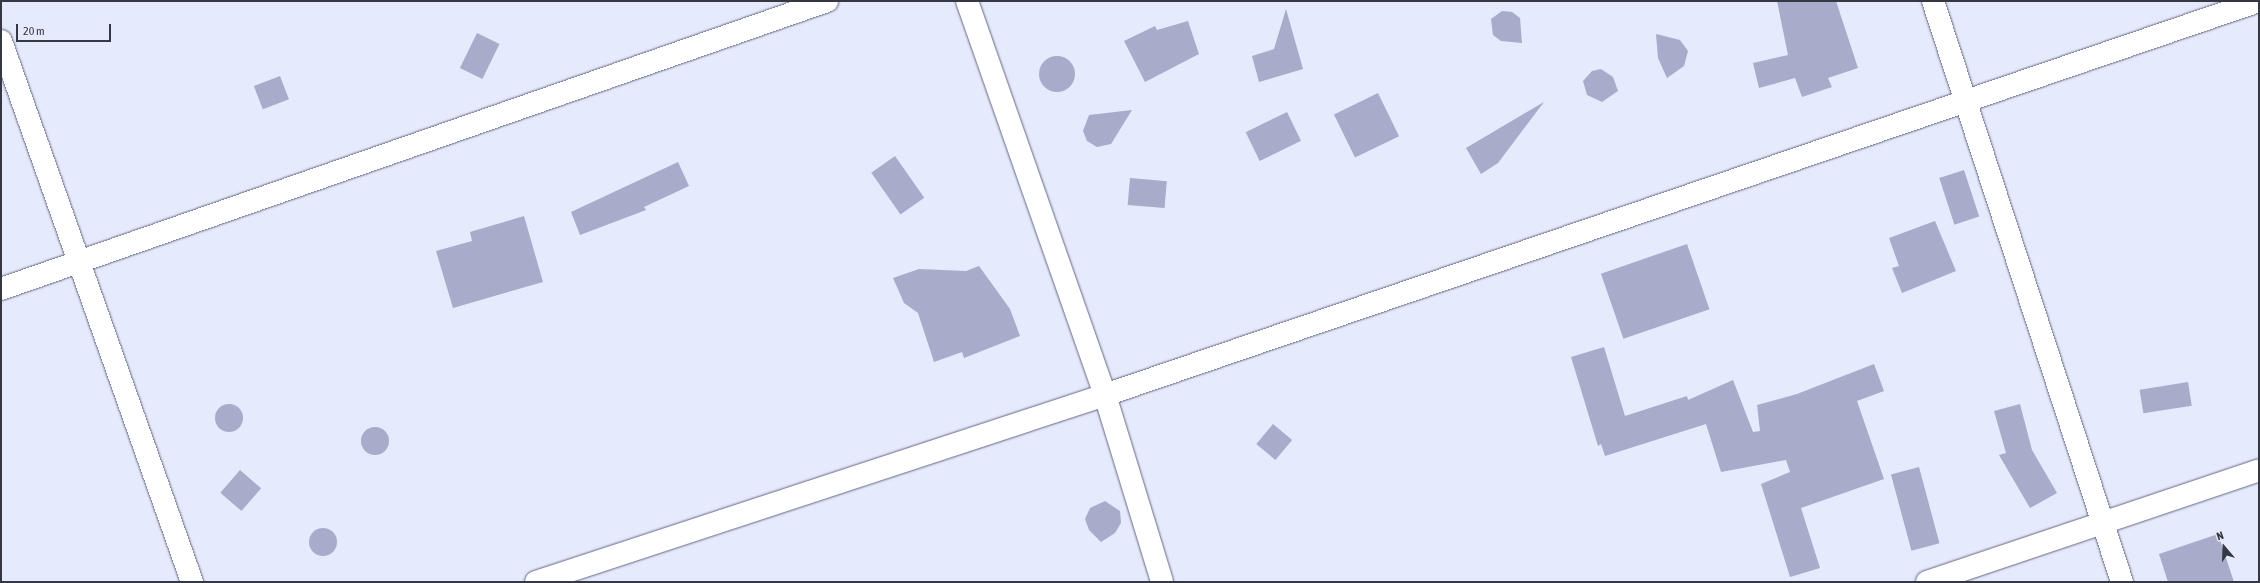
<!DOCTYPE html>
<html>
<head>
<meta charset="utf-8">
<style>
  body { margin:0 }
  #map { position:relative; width:2260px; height:583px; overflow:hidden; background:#e6eafd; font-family:"Asap Condensed",sans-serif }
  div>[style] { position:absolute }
  .building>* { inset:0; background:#a6acca; transform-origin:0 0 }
  .round { border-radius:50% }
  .roads { filter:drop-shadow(0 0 1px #626783) drop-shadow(0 0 1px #626783) }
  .minor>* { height:22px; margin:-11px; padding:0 11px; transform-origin:11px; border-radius:11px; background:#fff }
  span { translate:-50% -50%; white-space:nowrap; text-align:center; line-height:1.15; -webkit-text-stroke:3px #e6eafd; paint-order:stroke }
  .frame { position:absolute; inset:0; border:2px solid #353743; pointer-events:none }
  .north { position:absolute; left:2204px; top:527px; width:40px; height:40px; -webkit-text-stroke:3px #e6eafd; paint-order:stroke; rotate:341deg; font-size:11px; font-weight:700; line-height:16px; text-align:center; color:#353743 }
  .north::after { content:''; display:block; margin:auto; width:14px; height:18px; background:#353743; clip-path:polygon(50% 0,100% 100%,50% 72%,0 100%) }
  .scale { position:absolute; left:16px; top:24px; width:95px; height:18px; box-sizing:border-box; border:2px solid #353743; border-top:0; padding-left:5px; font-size:12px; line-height:14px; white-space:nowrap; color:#353743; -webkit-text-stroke:3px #e6eafd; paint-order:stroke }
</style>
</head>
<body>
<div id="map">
  <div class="building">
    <div style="clip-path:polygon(1777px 1px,1836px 1px,1858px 68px,1828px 78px,1832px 87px,1802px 97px,1795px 78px,1759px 88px,1753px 63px,1788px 55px)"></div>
    <div style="clip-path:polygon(1286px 9px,1303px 69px,1259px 82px,1252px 56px,1274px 49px)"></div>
    <div style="clip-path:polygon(1502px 11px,1512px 12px,1520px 18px,1522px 43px,1501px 41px,1493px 35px,1491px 19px)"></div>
    <div style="clip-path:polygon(1188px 21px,1199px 54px,1145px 82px,1124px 41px,1155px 26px,1157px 30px)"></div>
    <div style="left:477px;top:33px;width:25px;height:39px;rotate:26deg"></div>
    <div style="clip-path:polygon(1656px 34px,1680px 40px,1688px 51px,1684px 66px,1667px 78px,1658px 58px)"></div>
    <div class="round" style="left:1039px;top:56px;width:36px;height:36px"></div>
    <div style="clip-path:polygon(1601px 69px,1613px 77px,1618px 91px,1602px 102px,1587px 95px,1583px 81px,1592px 71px)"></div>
    <div style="left:280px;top:76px;width:25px;height:28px;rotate:69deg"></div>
    <div style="left:1378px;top:93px;width:48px;height:49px;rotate:64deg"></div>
    <div style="clip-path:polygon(1544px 102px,1498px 163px,1481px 174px,1466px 148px)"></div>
    <div style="clip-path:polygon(1132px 110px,1111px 144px,1097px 147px,1087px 141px,1083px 131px,1089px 115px)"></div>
    <div style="left:1287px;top:112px;width:32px;height:46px;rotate:64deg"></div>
    <div style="left:895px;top:156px;width:51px;height:29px;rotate:55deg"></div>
    <div style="clip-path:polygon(678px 162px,689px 186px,644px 207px,646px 210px,580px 235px,571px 212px)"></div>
    <div style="left:1964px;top:170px;width:49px;height:26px;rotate:72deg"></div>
    <div style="left:1130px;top:178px;width:37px;height:27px;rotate:5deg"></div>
    <div style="clip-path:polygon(524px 216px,543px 282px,453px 308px,436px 251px,472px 241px,470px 232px)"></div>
    <div style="clip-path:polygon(1935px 221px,1956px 271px,1902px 293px,1892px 268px,1899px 266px,1889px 238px)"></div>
    <div style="left:1687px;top:244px;width:69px;height:91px;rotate:71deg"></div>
    <div style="clip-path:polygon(979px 266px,1010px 309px,1020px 336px,964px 358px,962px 352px,934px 362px,918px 313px,904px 303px,893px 278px,919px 269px,966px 271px)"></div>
    <div style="clip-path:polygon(1604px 347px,1625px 416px,1687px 396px,1688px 400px,1733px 380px,1753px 432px,1760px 431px,1757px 405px,1797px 394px,1874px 364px,1884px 391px,1857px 401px,1884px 479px,1801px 508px,1820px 568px,1790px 577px,1761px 484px,1790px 472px,1786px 460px,1721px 472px,1706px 424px,1605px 456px,1601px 444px,1598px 446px,1571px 357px)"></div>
    <div style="left:2188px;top:382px;width:24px;height:49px;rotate:81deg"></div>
    <div class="round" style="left:215px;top:404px;width:28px;height:28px"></div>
    <div style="clip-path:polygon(2020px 404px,2032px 450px,2057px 493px,2030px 508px,1999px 455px,2006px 453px,1994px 411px)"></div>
    <div style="left:1273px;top:424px;width:25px;height:26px;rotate:40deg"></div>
    <div class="round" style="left:361px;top:427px;width:28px;height:28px"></div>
    <div style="left:1919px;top:467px;width:79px;height:29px;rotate:75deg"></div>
    <div style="left:240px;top:470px;width:28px;height:30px;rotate:41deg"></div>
    <div style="clip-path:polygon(1105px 501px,1120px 511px,1121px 523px,1115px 533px,1101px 542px,1089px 530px,1085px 519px,1090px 508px)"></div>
    <div class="round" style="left:309px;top:528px;width:28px;height:28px"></div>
    <div style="clip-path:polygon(2218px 534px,2234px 582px,2168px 582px,2159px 554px)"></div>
  </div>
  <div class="roads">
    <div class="minor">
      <div style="left:967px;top:1px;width:417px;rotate:70.7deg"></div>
      <div style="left:1105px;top:395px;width:195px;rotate:73deg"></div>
      <div style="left:1933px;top:1px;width:611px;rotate:71.98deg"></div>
      <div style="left:1px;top:41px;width:574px;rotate:70.55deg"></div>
      <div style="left:1px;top:289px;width:875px;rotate:-19.22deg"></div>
      <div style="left:536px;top:582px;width:599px;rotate:-18.19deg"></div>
      <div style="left:1105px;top:395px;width:1219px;rotate:-18.85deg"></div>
      <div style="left:1927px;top:582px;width:350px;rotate:-18.6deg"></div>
    </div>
  </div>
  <div class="frame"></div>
  <div class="north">N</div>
  <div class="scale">20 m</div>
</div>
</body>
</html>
